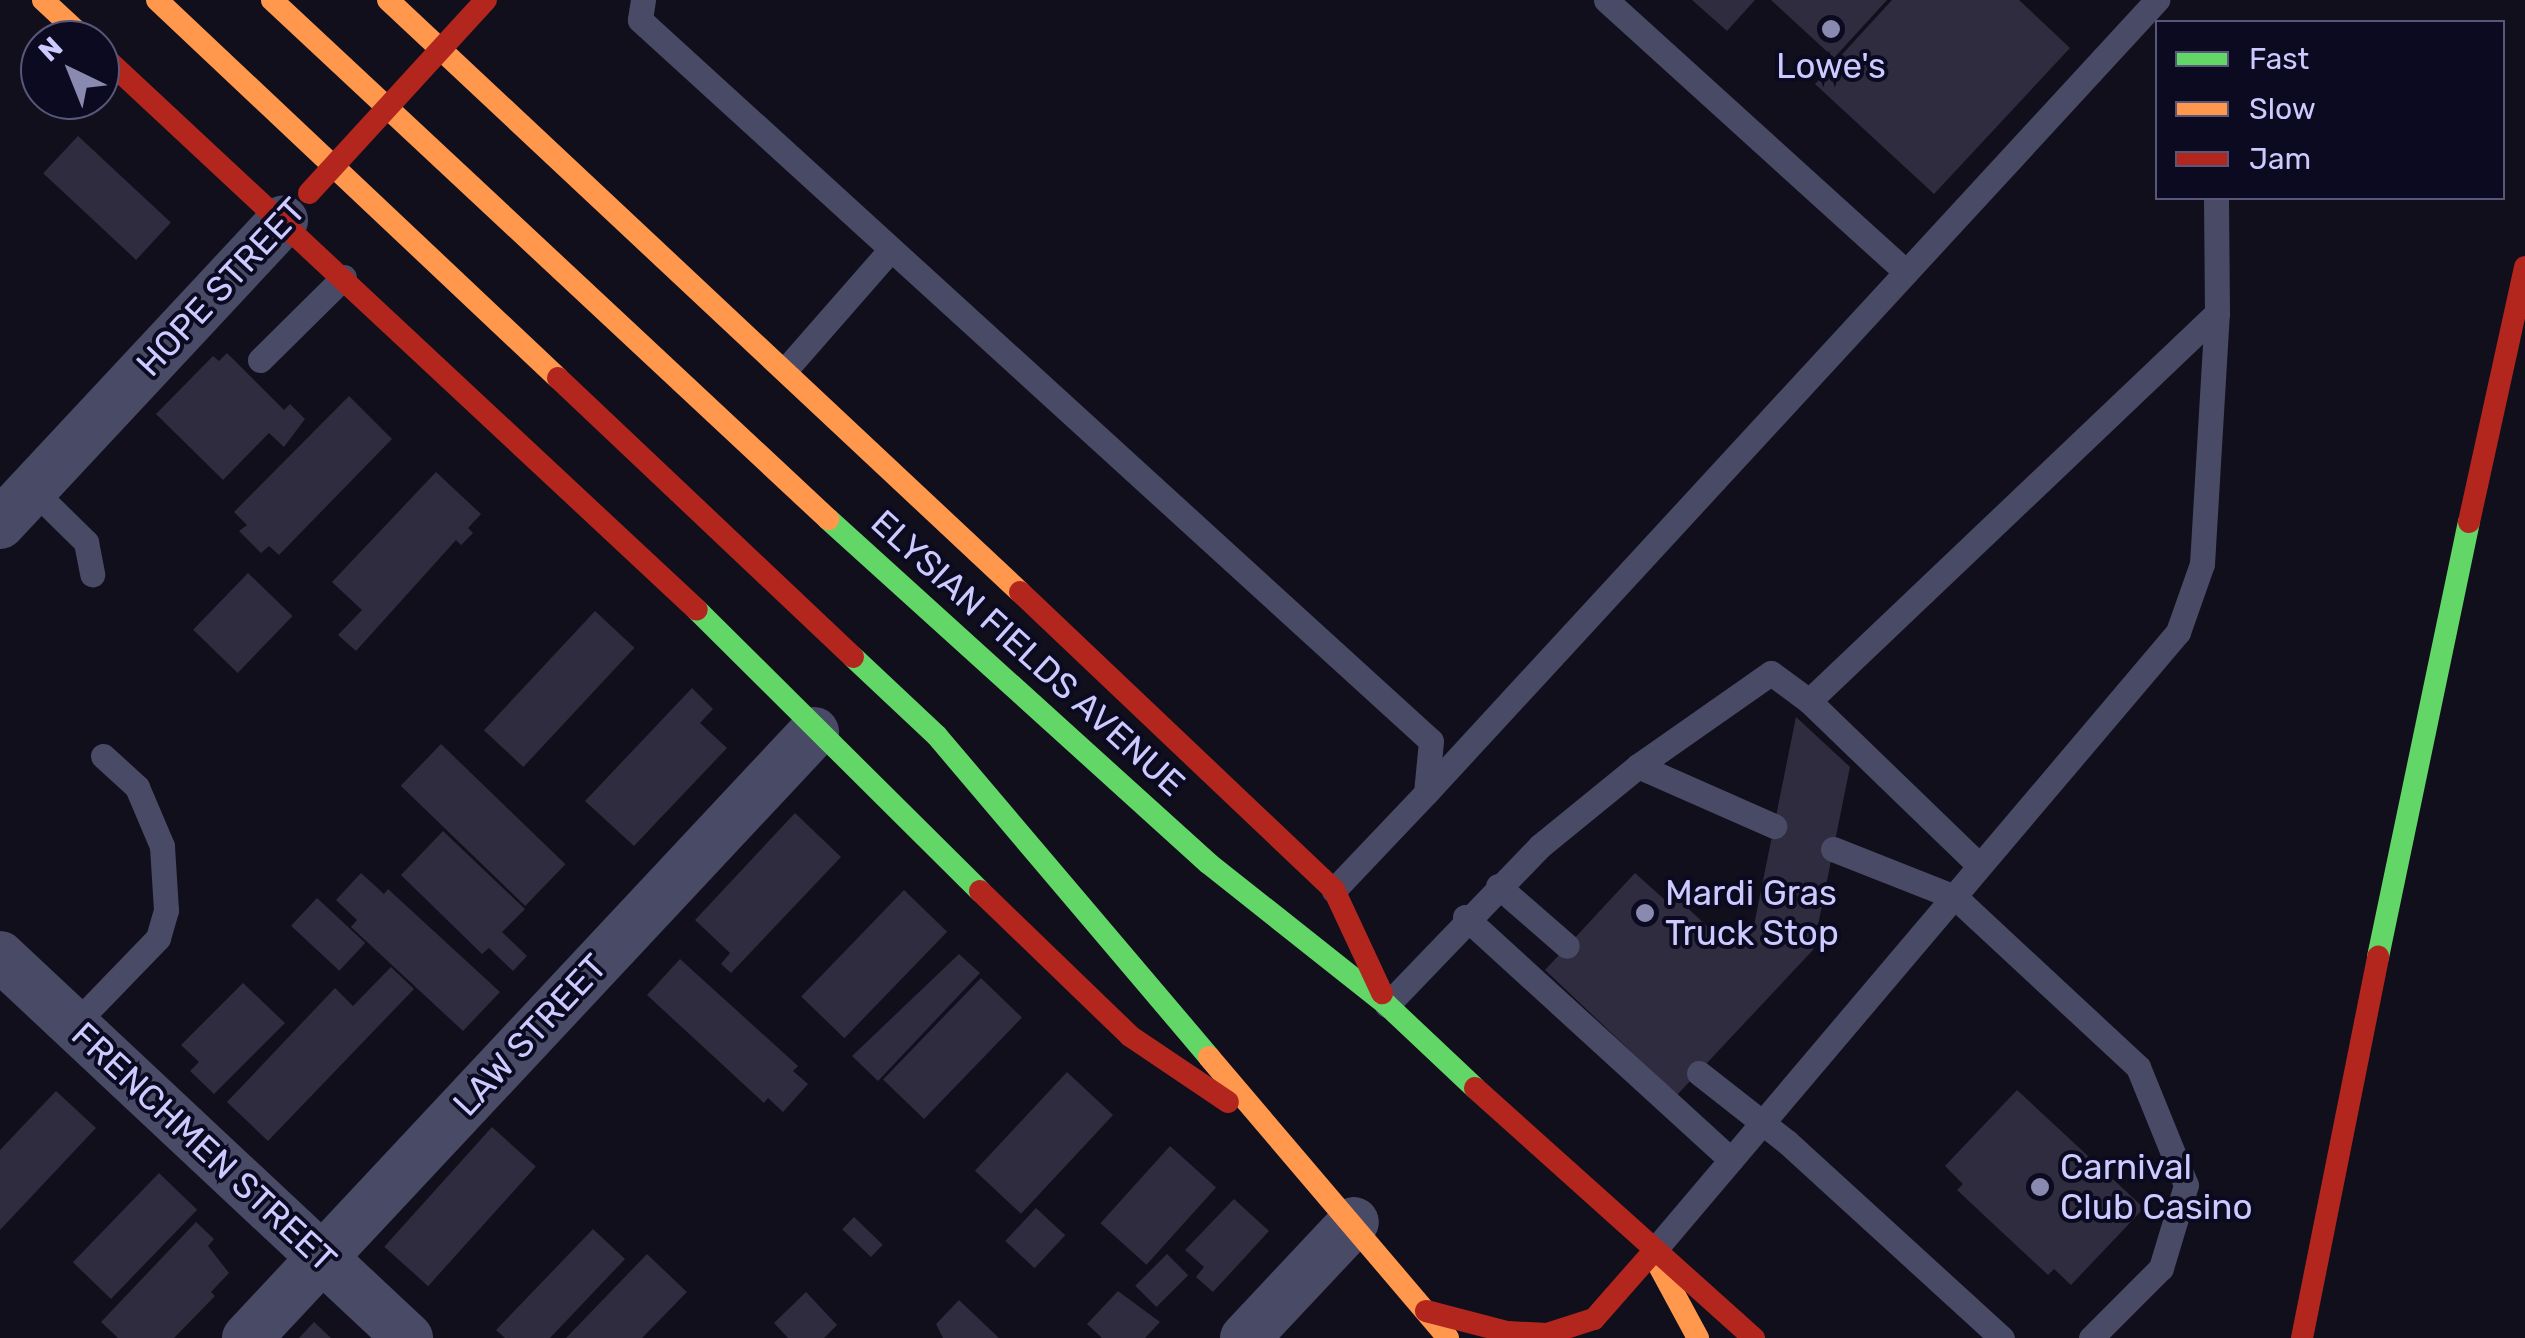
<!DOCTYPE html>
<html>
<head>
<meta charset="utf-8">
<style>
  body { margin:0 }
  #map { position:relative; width:2525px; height:1338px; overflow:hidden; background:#100f1b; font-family:Rubik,sans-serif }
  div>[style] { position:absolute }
  .building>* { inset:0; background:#2e2c3e; transform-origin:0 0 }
  .lane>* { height:25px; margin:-12.5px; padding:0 12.5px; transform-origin:12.5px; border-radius:12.5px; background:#494a65 }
  .street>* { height:50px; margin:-25px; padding:0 25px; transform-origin:25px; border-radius:25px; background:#494a65 }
  .fast>* { height:22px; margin:-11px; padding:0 11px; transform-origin:11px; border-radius:11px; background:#63d668 }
  .slow>* { height:22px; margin:-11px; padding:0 11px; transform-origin:11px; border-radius:11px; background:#ff974d }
  .jam>* { height:22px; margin:-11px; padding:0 11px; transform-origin:11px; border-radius:11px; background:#b3261e }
  .dots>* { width:28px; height:28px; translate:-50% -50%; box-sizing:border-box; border:5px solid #0c0a20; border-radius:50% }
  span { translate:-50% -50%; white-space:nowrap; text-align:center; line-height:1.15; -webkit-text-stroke:8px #0c0a20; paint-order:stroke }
  .poi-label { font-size:35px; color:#cccaff }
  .left { translate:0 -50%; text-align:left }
  .street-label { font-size:35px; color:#cccaff }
  .legend { position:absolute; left:2155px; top:20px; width:350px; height:180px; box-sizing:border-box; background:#0c0a20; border:2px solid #595779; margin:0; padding:12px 18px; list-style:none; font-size:30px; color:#cccaff }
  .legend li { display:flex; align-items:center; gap:20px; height:50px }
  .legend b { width:50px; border:2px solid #595779 }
  .north { position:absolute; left:20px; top:20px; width:100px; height:100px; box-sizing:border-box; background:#0c0a20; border:2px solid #595779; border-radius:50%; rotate:317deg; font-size:28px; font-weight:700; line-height:40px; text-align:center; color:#cccaff }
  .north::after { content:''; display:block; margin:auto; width:35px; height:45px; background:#8a89af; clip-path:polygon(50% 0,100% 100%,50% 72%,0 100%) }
</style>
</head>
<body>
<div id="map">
  <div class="building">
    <div style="clip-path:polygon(1692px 0,1755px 0,1727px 31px)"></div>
    <div style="clip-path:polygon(1771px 0,1887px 0,1834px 58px)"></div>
    <div style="clip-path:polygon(1892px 0,2019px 0,2070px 48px,1934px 194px,1815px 84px)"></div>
    <div style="left:78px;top:136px;width:127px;height:51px;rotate:43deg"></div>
    <div style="clip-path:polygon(227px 353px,284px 410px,290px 404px,305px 419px,284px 447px,269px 433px,223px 480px,156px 414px,213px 356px,219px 361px)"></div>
    <div style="clip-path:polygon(349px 396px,392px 439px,279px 555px,269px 546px,261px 553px,239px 531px,247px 525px,234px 512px)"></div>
    <div style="clip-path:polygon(436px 472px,481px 514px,468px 528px,473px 533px,461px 545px,456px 540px,356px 651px,338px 635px,362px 610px,332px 582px)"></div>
    <div style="left:248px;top:573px;width:62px;height:79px;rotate:44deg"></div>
    <div style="left:595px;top:611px;width:54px;height:163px;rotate:43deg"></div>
    <div style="clip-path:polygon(692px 688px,713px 709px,700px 723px,727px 748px,634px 846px,585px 801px)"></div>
    <div style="clip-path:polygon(1796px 717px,1850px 767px,1813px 950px,1677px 1095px,1545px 970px,1635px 873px,1665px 900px,1672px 893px,1731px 949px,1754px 925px)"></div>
    <div style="left:441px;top:744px;width:173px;height:58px;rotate:44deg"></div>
    <div style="clip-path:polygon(795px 813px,841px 857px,731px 973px,721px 964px,730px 953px,695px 920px)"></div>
    <div style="clip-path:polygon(443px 831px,525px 909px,502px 932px,527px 956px,513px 971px,489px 948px,482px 954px,401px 875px)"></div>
    <div style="clip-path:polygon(361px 873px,384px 894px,388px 889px,500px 992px,463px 1031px,351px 927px,357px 920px,336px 900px)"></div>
    <div style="left:904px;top:890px;width:60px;height:148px;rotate:44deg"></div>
    <div style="left:317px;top:898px;width:66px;height:38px;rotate:43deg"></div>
    <div style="clip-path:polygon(959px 954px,980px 973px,878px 1081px,852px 1056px)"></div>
    <div style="clip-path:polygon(680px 959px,798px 1066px,793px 1071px,808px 1084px,783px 1112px,768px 1098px,764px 1103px,647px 995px)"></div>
    <div style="clip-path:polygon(391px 967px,414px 989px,268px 1141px,227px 1102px,335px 988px,353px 1006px)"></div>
    <div style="left:981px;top:978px;width:57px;height:141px;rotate:44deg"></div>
    <div style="clip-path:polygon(243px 983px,285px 1023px,214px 1094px,190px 1071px,199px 1062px,181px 1045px)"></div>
    <div style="left:1067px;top:1072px;width:63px;height:135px;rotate:43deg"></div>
    <div style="clip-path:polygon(2017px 1090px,2144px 1208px,2071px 1285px,2054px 1269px,2048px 1275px,1957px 1190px,1963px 1184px,1945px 1166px)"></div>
    <div style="clip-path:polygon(56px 1091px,96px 1128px,0 1230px,0 1150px)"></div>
    <div style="left:492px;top:1127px;width:59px;height:161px;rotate:42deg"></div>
    <div style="left:1170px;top:1146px;width:62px;height:104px;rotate:42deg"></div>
    <div style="left:159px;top:1173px;width:53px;height:124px;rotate:44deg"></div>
    <div style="clip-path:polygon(1234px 1199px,1269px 1231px,1213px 1292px,1196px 1277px,1204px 1267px,1185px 1250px)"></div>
    <div style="left:1036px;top:1208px;width:40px;height:45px;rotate:43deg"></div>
    <div style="left:854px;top:1217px;width:40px;height:17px;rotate:44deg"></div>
    <div style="clip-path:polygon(196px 1222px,214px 1239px,208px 1246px,229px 1273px,211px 1292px,215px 1296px,174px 1338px,118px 1338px,101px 1322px)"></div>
    <div style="clip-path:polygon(593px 1229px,625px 1259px,550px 1338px,505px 1338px,496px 1330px)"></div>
    <div style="clip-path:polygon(647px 1254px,687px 1292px,642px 1338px,566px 1338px)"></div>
    <div style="left:1167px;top:1254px;width:30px;height:45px;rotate:45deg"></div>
    <div style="clip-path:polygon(1118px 1291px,1160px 1322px,1145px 1338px,1102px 1338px,1087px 1324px)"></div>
    <div style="clip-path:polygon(806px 1292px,837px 1325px,824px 1338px,788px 1338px,774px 1323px)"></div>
    <div style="clip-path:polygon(959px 1300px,999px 1338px,943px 1338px,936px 1324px)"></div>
    <div style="clip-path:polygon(314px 1322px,331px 1338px,299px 1338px)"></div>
  </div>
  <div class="lane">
    <div style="left:643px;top:0;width:20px;rotate:99deg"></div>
    <div style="left:640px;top:20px;width:1070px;rotate:42.35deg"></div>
    <div style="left:1431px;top:741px;width:52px;rotate:95.5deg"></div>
    <div style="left:1426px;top:793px;width:134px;rotate:133.5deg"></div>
    <div style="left:1606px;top:0;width:405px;rotate:42.2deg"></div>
    <div style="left:260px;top:360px;width:118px;rotate:-44.7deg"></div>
    <div style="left:787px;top:368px;width:158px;rotate:-48.8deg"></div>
    <div style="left:32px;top:489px;width:76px;rotate:44.5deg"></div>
    <div style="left:86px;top:542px;width:33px;rotate:79deg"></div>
    <div style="left:1809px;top:701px;width:563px;rotate:-43.56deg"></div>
    <div style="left:1638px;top:766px;width:149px;rotate:23.8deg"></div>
    <div style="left:1426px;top:793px;width:1079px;rotate:-47.33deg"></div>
    <div style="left:1833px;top:849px;width:131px;rotate:21.5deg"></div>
    <div style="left:1955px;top:897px;width:250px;rotate:42.9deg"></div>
    <div style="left:2138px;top:1067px;width:127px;rotate:67.9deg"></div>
    <div style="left:2186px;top:1185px;width:87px;rotate:106.8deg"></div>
    <div style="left:2161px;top:1268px;width:99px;rotate:135deg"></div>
    <div style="left:1498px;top:886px;width:91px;rotate:41deg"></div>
    <div style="left:1465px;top:917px;width:360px;rotate:42.4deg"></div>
    <div style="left:1387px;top:1005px;width:221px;rotate:-46.1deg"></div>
    <div style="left:1540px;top:846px;width:127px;rotate:-39.2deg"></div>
    <div style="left:1638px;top:766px;width:162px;rotate:-35deg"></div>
    <div style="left:1771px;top:673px;width:47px;rotate:36.4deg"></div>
    <div style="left:1809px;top:701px;width:236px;rotate:44deg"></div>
    <div style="left:74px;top:1025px;width:121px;rotate:-46deg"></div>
    <div style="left:158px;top:938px;width:29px;rotate:-74deg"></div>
    <div style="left:166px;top:910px;width:64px;rotate:-93.6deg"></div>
    <div style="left:162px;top:846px;width:64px;rotate:-113deg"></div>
    <div style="left:137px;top:787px;width:46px;rotate:-137.6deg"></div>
    <div style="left:1699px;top:1073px;width:112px;rotate:38.1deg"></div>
    <div style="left:1787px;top:1142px;width:291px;rotate:42.4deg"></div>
    <div style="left:1652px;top:1253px;width:814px;rotate:-49.73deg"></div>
    <div style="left:2178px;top:632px;width:72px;rotate:-70.6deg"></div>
    <div style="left:2202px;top:564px;width:251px;rotate:-86.6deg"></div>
    <div style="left:2217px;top:313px;width:115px;rotate:-90.5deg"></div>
  </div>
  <div class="street">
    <div style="left:0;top:524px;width:415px;rotate:-47deg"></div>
    <div style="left:0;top:956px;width:559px;rotate:43.11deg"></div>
    <div style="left:247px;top:1338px;width:830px;rotate:-46.9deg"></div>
    <div style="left:1245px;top:1338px;width:159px;rotate:-46.8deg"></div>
  </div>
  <div class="fast">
    <div style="left:828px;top:519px;width:513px;rotate:42.15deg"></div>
    <div style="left:1208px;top:863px;width:228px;rotate:38.4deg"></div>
    <div style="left:1387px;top:1005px;width:121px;rotate:43.3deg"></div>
    <div style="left:697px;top:610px;width:399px;rotate:44.8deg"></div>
    <div style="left:853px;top:657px;width:115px;rotate:43.2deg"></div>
    <div style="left:937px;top:736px;width:421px;rotate:49.7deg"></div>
    <div style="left:2378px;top:957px;width:444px;rotate:-78.2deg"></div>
  </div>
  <div class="slow">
    <div style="left:43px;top:0;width:59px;rotate:42.9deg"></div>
    <div style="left:157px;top:0;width:551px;rotate:43.31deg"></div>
    <div style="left:272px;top:0;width:761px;rotate:43.03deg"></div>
    <div style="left:388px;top:0;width:866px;rotate:43.13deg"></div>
    <div style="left:1209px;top:1057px;width:369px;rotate:49.6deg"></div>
    <div style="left:1652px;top:1253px;width:97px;rotate:61.6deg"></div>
  </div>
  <div class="jam">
    <div style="left:100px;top:53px;width:816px;rotate:43.01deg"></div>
    <div style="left:309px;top:193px;width:262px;rotate:-47.5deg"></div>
    <div style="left:558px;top:378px;width:406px;rotate:43.4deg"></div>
    <div style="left:2469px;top:522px;width:261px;rotate:-77.6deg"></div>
    <div style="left:1020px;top:592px;width:433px;rotate:43.5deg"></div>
    <div style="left:1334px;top:890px;width:114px;rotate:65deg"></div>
    <div style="left:980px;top:891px;width:209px;rotate:44deg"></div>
    <div style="left:1130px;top:1036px;width:118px;rotate:34deg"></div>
    <div style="left:1475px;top:1088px;width:375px;rotate:41.9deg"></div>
    <div style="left:1426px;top:1311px;width:84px;rotate:14.5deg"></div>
    <div style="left:1507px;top:1332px;width:40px;rotate:2.9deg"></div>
    <div style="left:1547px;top:1334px;width:49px;rotate:-17.7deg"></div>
    <div style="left:1594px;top:1319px;width:88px;rotate:-48.7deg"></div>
    <div style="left:2302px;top:1338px;width:389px;rotate:-78.7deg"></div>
  </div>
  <div class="dots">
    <div style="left:1831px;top:29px;background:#8a89af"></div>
    <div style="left:1645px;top:913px;background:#8a89af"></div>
    <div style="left:2040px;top:1187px;background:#8a89af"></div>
  </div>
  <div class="poi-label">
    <span style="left:1831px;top:66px">Lowe's</span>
    <span class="left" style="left:1665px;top:913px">Mardi Gras<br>Truck Stop</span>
    <span class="left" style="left:2060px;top:1187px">Carnival<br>Club Casino</span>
  </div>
  <div class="street-label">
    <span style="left:221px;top:287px;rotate:-47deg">HOPE STREET</span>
    <span style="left:1028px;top:653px;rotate:42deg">ELYSIAN FIELDS AVENUE</span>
    <span style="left:530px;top:1035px;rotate:-47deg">LAW STREET</span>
    <span style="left:204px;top:1147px;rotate:43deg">FRENCHMEN STREET</span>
  </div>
  <ul class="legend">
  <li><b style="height:12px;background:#63d668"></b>Fast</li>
  <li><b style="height:12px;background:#ff974d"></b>Slow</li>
  <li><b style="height:12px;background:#b3261e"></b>Jam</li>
  </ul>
  <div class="north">N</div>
</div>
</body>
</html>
